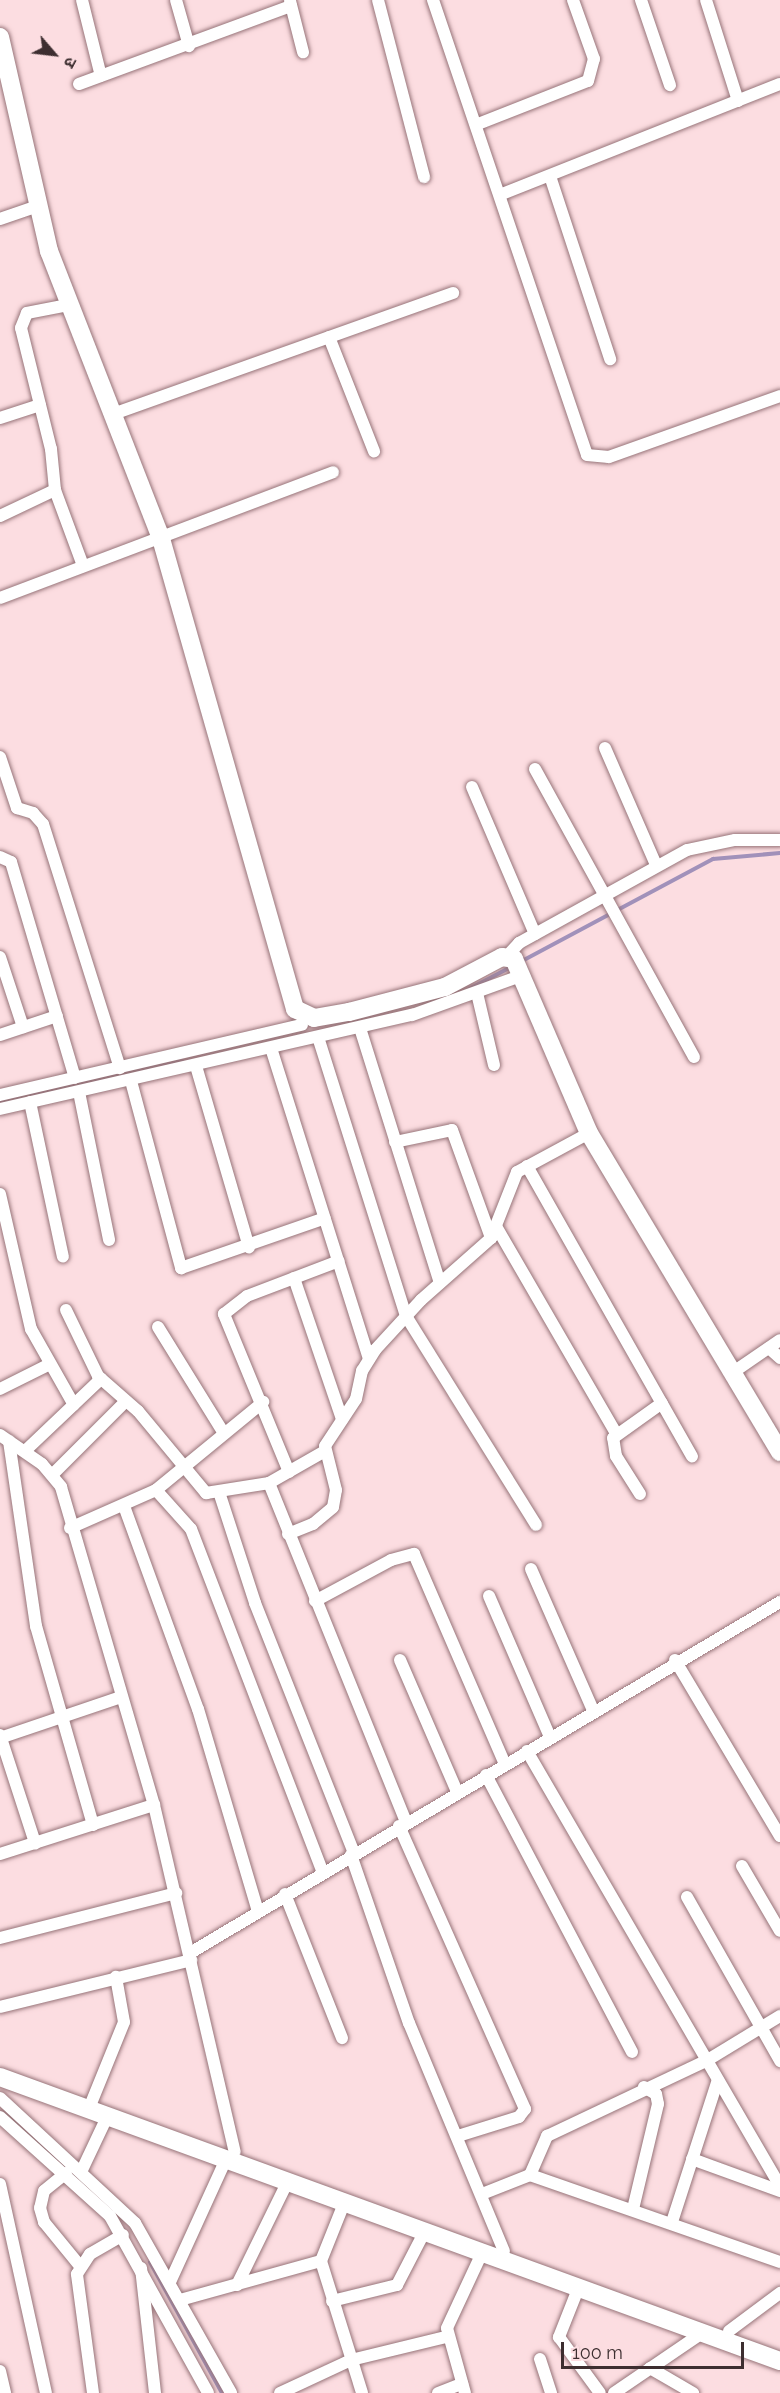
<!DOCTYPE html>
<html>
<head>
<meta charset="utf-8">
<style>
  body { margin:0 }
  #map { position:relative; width:780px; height:2393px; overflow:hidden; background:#fcdde1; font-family:Raleway,"Noto Sans Devanagari",sans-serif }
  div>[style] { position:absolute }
  .stream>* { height:4px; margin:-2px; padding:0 2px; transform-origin:2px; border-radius:2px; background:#a191ba }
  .roads { filter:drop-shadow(0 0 2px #977479) drop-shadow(0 0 2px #977479) }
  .street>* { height:12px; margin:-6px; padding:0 6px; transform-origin:6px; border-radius:6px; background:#fff }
  .secondary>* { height:18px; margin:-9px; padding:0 9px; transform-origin:9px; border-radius:9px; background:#fff }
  span { translate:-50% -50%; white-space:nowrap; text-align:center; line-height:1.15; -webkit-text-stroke:4.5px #fcdde1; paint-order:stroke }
  .north { position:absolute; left:24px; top:24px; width:60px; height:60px; -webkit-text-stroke:4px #fcdde1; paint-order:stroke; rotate:118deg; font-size:16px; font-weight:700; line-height:24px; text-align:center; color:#3d2e30 }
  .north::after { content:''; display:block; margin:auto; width:21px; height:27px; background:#3d2e30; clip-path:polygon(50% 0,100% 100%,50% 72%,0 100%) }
  .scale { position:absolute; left:561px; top:2342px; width:183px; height:27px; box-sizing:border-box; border:3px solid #3d2e30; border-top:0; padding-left:8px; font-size:18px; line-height:21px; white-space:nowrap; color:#3d2e30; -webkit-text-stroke:4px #fcdde1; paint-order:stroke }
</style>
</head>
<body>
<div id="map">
  <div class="stream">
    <div style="left:522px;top:961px;width:217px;rotate:-28.1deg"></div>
    <div style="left:713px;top:859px;width:67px;rotate:-5.1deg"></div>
    <div style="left:469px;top:989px;width:50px;rotate:-27.6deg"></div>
    <div style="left:0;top:1101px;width:187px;rotate:-12.3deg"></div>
    <div style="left:150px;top:2262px;width:149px;rotate:61.2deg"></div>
  </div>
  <div class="roads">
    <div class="street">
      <div style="left:82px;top:0;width:78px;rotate:76deg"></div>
      <div style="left:176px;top:0;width:48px;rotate:74.2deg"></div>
      <div style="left:378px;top:0;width:183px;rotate:75.4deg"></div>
      <div style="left:433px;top:0;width:480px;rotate:71.3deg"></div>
      <div style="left:587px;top:455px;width:22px;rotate:5deg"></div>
      <div style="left:609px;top:457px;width:182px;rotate:-19.6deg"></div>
      <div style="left:641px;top:0;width:90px;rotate:71.2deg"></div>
      <div style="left:706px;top:0;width:106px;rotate:72.4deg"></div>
      <div style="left:290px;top:1px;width:53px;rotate:75.7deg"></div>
      <div style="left:79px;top:84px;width:226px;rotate:-20.2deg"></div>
      <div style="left:478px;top:124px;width:118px;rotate:-21.4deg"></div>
      <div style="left:588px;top:81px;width:23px;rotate:-75deg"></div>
      <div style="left:594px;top:59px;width:63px;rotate:-109.6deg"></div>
      <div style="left:550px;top:176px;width:193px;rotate:71.8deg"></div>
      <div style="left:502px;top:194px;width:299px;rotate:-21.6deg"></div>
      <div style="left:0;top:219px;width:40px;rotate:-18.9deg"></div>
      <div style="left:68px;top:305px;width:42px;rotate:169deg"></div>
      <div style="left:27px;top:313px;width:16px;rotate:112deg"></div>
      <div style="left:21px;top:328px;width:125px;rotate:76.1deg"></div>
      <div style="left:51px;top:449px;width:41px;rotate:84.4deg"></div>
      <div style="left:55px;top:490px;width:78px;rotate:69.7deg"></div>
      <div style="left:329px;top:337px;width:123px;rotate:68.5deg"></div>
      <div style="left:116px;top:413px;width:358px;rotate:-19.6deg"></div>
      <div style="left:0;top:418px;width:42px;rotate:-18deg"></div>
      <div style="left:0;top:516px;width:61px;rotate:-25.3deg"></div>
      <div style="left:0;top:598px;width:356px;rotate:-20.7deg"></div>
      <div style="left:605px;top:748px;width:128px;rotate:66.4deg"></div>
      <div style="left:0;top:757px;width:54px;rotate:71.6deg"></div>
      <div style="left:17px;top:808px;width:17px;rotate:17deg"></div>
      <div style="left:33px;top:813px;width:15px;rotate:48deg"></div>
      <div style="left:43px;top:824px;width:256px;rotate:72.5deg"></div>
      <div style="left:535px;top:769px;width:329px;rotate:61.1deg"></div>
      <div style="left:472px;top:787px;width:160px;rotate:66.8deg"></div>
      <div style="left:0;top:857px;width:12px;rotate:24deg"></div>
      <div style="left:11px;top:862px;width:225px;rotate:73.5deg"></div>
      <div style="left:507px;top:956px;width:18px;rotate:-47deg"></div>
      <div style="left:519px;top:943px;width:192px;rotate:-29deg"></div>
      <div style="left:687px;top:850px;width:49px;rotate:-11.8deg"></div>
      <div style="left:735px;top:840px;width:45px"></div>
      <div style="left:0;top:957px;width:74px;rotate:71.8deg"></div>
      <div style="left:477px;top:993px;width:74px;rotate:76.7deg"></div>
      <div style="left:360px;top:1028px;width:267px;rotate:72.6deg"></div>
      <div style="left:0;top:1035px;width:60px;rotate:-18.4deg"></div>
      <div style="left:318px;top:1037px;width:293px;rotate:72.5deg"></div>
      <div style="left:406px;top:1316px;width:246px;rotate:58.1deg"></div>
      <div style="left:271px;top:1048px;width:326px;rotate:72.5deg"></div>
      <div style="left:196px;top:1066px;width:189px;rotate:73.7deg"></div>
      <div style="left:131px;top:1081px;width:194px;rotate:75deg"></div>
      <div style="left:181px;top:1268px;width:152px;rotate:-19.1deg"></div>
      <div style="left:79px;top:1092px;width:151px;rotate:78.5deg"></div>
      <div style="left:0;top:1095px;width:310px;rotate:-13.1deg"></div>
      <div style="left:30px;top:1102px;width:158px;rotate:78deg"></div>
      <div style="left:0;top:1109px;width:423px;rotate:-12.9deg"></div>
      <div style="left:412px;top:1015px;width:118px;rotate:-19.8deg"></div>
      <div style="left:395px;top:1142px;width:58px;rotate:-11.9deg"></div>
      <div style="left:452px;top:1130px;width:115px;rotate:70.1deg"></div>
      <div style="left:527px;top:1166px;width:334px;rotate:60.4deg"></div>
      <div style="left:0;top:1194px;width:139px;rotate:77.1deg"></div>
      <div style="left:31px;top:1329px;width:87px;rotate:60.5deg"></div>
      <div style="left:497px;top:1228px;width:237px;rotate:59.9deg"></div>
      <div style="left:294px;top:1278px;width:149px;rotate:71.2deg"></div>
      <div style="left:66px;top:1310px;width:73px;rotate:64.1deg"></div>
      <div style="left:98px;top:1376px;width:53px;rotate:41.2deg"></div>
      <div style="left:138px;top:1411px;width:107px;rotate:50.3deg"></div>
      <div style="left:206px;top:1493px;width:64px;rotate:-9deg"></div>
      <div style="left:269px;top:1483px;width:64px;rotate:-29.7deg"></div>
      <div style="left:158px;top:1327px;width:123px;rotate:58.2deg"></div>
      <div style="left:769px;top:1348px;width:15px;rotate:42deg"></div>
      <div style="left:732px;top:1373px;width:58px;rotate:-34.5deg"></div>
      <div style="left:0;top:1389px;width:54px;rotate:-26.6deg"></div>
      <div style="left:0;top:1435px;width:51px;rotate:34.6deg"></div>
      <div style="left:42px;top:1464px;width:30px;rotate:50deg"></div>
      <div style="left:61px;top:1487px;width:331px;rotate:73.7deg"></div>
      <div style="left:154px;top:1805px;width:356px;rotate:76.9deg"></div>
      <div style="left:9px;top:1441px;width:187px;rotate:81.7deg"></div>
      <div style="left:36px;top:1626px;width:207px;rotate:74deg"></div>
      <div style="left:25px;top:1451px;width:105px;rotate:-43.5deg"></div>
      <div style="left:289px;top:1472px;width:171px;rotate:-112.4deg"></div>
      <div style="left:224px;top:1314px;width:29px;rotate:-38deg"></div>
      <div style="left:247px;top:1296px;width:98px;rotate:-20.8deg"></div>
      <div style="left:53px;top:1474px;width:102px;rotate:-45deg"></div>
      <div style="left:269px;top:1483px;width:366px;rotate:68deg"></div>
      <div style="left:156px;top:1490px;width:52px;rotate:48.1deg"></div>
      <div style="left:191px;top:1529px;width:368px;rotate:69deg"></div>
      <div style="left:640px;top:1494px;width:45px;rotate:-122.3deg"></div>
      <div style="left:616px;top:1456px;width:18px;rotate:-99deg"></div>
      <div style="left:613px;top:1438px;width:60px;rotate:-35.5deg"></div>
      <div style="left:220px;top:1495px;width:114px;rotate:72deg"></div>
      <div style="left:255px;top:1603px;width:269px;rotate:68.4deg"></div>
      <div style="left:124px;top:1506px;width:216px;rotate:70deg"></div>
      <div style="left:198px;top:1709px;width:211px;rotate:73.5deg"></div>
      <div style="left:70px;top:1528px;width:94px;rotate:-23.8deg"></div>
      <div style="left:156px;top:1490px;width:139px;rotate:-39.4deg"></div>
      <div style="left:288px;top:1534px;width:27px;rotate:-22deg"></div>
      <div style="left:313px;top:1524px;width:26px;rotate:-40deg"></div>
      <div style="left:333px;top:1507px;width:17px;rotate:-80deg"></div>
      <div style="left:336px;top:1490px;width:45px;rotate:-104deg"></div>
      <div style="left:325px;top:1446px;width:56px;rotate:-56.6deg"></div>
      <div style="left:356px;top:1399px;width:29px;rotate:-78deg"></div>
      <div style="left:362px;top:1371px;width:25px;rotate:-58deg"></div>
      <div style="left:375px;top:1350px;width:68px;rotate:-47.4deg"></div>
      <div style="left:421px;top:1300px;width:94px;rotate:-41.5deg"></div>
      <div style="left:491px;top:1238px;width:71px;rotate:-68.5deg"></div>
      <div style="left:517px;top:1172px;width:82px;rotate:-28.4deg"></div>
      <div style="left:531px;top:1569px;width:154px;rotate:66.3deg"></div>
      <div style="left:489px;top:1596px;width:154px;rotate:66.6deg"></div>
      <div style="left:315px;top:1601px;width:86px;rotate:-28.3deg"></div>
      <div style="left:391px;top:1560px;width:24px;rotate:-15deg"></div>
      <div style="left:414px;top:1554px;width:229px;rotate:66.6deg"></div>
      <div style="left:400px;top:1660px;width:144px;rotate:66.6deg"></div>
      <div style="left:675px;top:1660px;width:205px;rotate:59.2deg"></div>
      <div style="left:0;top:1735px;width:114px;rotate:72deg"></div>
      <div style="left:0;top:1738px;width:128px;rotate:-18.7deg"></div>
      <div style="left:527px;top:1751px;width:503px;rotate:59.82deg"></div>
      <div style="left:486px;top:1775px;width:313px;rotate:62.2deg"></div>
      <div style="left:399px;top:1826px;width:310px;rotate:66deg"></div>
      <div style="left:525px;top:2109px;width:10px;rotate:127deg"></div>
      <div style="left:519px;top:2117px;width:64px;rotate:162.7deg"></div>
      <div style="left:0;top:1854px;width:162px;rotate:-17.7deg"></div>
      <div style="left:351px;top:1855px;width:178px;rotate:71deg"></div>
      <div style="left:409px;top:2023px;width:247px;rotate:67.4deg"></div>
      <div style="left:742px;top:1866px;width:75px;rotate:59.7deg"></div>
      <div style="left:285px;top:1894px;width:155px;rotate:68.4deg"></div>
      <div style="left:687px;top:1897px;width:189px;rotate:60.4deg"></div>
      <div style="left:0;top:1938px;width:182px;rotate:-14.3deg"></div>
      <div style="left:190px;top:1953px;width:687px;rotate:-30.75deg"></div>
      <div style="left:0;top:2007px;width:197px;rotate:-13.8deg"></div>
      <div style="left:0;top:2098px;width:184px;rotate:42.8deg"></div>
      <div style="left:135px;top:2223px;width:195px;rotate:60.5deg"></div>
      <div style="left:92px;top:2101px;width:85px;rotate:-67.9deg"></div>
      <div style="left:124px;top:2022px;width:46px;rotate:-100.1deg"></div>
      <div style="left:0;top:2117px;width:148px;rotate:42deg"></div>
      <div style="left:110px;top:2216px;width:202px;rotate:61deg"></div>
      <div style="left:692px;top:2159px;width:94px;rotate:20deg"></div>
      <div style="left:82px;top:2170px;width:59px;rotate:-64.7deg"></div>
      <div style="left:66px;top:2173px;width:28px;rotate:141deg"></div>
      <div style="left:44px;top:2191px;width:17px;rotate:103deg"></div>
      <div style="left:40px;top:2208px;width:15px;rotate:74deg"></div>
      <div style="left:44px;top:2222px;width:57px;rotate:50.7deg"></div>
      <div style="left:530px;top:2175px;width:43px;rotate:-66.4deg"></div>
      <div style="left:547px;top:2136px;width:176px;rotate:-25.3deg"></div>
      <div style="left:706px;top:2061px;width:87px;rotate:-31.3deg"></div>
      <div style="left:0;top:2184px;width:214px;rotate:77.6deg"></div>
      <div style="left:482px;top:2194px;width:52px;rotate:-21.6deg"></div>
      <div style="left:530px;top:2175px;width:265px;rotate:19.2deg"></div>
      <div style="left:345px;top:2201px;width:65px;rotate:111.8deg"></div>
      <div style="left:321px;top:2261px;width:138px;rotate:72.7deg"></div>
      <div style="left:633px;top:2209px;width:108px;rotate:-76.6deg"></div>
      <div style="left:658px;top:2104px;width:10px;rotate:-101deg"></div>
      <div style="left:656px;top:2094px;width:14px;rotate:-150deg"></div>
      <div style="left:672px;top:2222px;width:149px;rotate:-72.1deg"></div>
      <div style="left:141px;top:2268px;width:126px;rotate:83.6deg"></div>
      <div style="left:170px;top:2282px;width:135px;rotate:-65.5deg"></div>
      <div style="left:237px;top:2285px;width:116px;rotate:-63.9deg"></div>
      <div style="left:578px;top:2289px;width:52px;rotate:111.6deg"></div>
      <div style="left:559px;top:2337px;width:69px;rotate:53.8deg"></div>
      <div style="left:180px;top:2300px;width:146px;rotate:-15.5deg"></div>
      <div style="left:332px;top:2301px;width:67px;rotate:-13.8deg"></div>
      <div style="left:397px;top:2285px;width:61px;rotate:-62.6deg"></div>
      <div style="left:729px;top:2331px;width:64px;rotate:-36.7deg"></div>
      <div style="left:540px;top:2359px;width:36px;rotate:72deg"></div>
      <div style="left:650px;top:2368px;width:50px;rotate:30.2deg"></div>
      <div style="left:0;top:2371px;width:23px;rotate:77deg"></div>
      <div style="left:93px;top:2393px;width:120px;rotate:-97.7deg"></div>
      <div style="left:77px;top:2274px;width:24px;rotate:-57deg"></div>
      <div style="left:90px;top:2254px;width:38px;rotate:-30deg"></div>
      <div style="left:280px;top:2393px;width:78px;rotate:-24.9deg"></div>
      <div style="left:351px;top:2360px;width:98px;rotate:-13.6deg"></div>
      <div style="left:438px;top:2393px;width:26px;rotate:-21deg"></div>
      <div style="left:465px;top:2393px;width:67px;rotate:-105.5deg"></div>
      <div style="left:447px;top:2328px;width:83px;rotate:-65deg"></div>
      <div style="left:614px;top:2393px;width:107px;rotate:-34.3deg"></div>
    </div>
    <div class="secondary">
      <div style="left:0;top:37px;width:220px;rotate:77.1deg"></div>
      <div style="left:49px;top:251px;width:305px;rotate:68.7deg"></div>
      <div style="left:160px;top:535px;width:493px;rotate:74.1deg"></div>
      <div style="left:295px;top:1009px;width:21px;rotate:25deg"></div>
      <div style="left:314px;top:1018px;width:36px;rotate:-10deg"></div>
      <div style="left:349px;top:1012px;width:99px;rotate:-14.6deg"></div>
      <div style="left:445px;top:987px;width:64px;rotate:-27.8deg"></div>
      <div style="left:502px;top:957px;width:12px;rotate:9deg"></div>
      <div style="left:514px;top:959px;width:189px;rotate:66.7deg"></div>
      <div style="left:589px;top:1133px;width:372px;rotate:59.1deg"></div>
      <div style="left:0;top:2077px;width:830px;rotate:20.01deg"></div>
    </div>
  </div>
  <div class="north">उ</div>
  <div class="scale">100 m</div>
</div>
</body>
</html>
